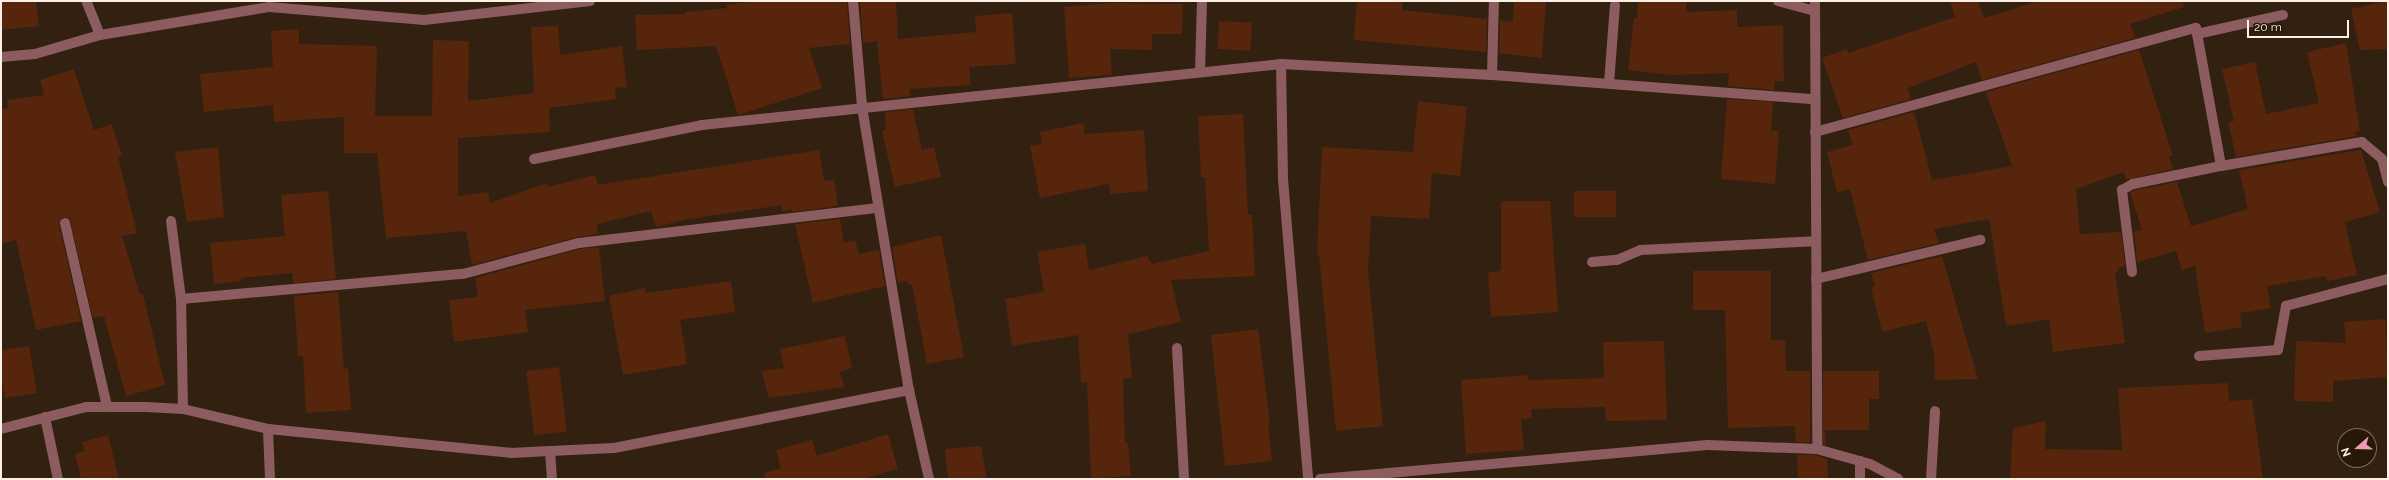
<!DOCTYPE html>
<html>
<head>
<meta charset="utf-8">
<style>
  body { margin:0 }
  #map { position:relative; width:2389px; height:480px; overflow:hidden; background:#322111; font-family:Raleway,sans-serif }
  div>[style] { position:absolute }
  .building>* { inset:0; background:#56250c; transform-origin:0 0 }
  .lane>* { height:10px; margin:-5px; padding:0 5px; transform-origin:5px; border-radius:5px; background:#8c5c60 }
  .street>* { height:10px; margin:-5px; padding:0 5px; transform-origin:5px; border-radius:5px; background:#8c5c60 }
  span { translate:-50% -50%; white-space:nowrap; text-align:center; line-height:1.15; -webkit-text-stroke:3.5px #281807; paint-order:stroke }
  .frame { position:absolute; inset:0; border:2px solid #fdf1e6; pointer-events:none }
  .north { position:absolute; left:2337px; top:428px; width:40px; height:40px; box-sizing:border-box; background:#281807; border:1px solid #7d6f60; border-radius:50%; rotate:250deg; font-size:11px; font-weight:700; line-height:16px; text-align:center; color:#fdf1e6 }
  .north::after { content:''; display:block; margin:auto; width:14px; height:18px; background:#f09ab7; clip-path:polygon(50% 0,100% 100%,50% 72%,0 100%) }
  .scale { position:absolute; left:2247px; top:20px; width:102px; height:18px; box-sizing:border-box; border:2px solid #fdf1e6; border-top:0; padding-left:5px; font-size:12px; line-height:14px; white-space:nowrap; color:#fdf1e6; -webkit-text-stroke:3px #281807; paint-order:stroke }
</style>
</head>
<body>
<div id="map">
  <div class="building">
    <div style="clip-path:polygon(1px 1px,36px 1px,39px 26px,1px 30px)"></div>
    <div style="clip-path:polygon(753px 1px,847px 1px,850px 44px,809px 48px,822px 88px,738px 115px,716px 46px,637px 50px,635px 15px,686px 14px,685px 12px,727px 8px,726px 5px)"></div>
    <div style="clip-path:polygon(860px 1px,896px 1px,898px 39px,976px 32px,975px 16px,1012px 13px,1016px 64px,969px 67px,971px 85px,909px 89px,911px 96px,883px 99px,877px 41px,863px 43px)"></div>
    <div style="clip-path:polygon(1357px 1px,1403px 1px,1402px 10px,1487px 19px,1486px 52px,1354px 40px)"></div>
    <div style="clip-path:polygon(1514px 1px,1546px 1px,1542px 58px,1499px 53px,1500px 20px,1513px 22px)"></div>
    <div style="clip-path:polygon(1638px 1px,1687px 1px,1686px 12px,1737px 10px,1737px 27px,1783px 25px,1784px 81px,1775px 81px,1774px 90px,1728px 86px,1729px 73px,1672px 75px,1628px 70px,1634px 18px,1637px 18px)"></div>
    <div style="clip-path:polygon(1950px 1px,1978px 1px,1984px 18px,2038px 1px,2183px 1px,2184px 7px,2130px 24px,2135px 38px,1982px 80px,1976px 62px,1908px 88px,1911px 99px,1843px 118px,1822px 58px,1847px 49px,1848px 53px,1955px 17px)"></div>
    <div style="clip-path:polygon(2388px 1px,2388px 49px,2360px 50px,2351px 9px)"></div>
    <div style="clip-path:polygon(1111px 3px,1183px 4px,1182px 34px,1152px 34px,1152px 50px,1110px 49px,1112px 75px,1069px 78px,1064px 7px)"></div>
    <div style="left:1219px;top:21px;width:33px;height:28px;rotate:3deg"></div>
    <div style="clip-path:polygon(558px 26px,560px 55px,622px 46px,627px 87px,615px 88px,616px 99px,549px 108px,550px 132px,458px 138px,458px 196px,488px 192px,490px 203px,547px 183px,548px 187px,595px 175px,598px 185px,819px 150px,824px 181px,834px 180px,838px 206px,792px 212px,791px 209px,782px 211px,782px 205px,683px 220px,656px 227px,651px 211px,597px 224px,598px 234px,577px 237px,472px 265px,466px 231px,386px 238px,377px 153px,344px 153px,344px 117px,274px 122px,273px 105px,204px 112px,200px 74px,273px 67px,271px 31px,299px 29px,299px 44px,377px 46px,375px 116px,432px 116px,433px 40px,469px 41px,468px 101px,534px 93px,531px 27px)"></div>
    <div style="clip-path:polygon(2346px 43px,2360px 131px,2355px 132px,2357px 136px,2236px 157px,2228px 122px,2234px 121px,2222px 69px,2255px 62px,2266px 114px,2319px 103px,2307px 52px)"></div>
    <div style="clip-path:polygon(2139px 50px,2173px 156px,2169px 157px,2173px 169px,2126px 180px,2124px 172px,2076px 189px,2080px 234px,2121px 232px,2125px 266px,2118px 268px,2118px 272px,2115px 272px,2125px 343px,2053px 352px,2049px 319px,2006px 326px,1989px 219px,1934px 229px,1939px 243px,1868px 260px,1850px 189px,1837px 192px,1827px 152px,1853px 145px,1848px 130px,1914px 112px,1932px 180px,2012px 166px,1986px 92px)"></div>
    <div style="clip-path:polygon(74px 69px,94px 130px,112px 124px,122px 156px,118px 157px,137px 233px,122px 236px,140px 295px,143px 294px,165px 385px,126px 396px,104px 316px,93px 318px,70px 219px,63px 217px,59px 224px,81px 321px,36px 330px,16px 240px,1px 244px,1px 109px,8px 108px,7px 100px,44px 95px,40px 80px)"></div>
    <div style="clip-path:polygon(1727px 99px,1773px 102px,1771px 131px,1779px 131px,1775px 184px,1721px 179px)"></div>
    <div style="clip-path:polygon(1418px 101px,1467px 107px,1460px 176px,1432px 173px,1429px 219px,1371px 216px,1368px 270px,1383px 426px,1336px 431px,1319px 255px,1317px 254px,1322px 147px,1413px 152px)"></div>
    <div style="clip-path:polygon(913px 109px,922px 150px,934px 147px,941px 177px,895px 187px,882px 131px,886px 130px,885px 112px)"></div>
    <div style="clip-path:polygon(1243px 114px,1248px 215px,1252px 215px,1255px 276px,1171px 280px,1181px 322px,1128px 334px,1132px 378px,1123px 379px,1125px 443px,1128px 443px,1131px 476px,1091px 479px,1087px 382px,1081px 383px,1078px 335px,1012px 346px,1005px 299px,1044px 292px,1037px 252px,1085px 244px,1089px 270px,1147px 256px,1152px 264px,1209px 251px,1205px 177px,1201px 177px,1198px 116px)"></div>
    <div style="clip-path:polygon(1083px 123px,1085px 134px,1144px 130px,1148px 191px,1110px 194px,1109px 184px,1040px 198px,1030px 146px,1042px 144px,1040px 132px)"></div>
    <div style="clip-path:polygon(218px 147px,224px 217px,187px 222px,175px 152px)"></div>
    <div style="clip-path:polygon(2361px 150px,2380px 212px,2345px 222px,2357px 275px,2327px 281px,2326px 276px,2267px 286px,2271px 308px,2240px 313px,2242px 327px,2205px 333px,2195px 266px,2182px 270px,2176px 251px,2137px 262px,2134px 231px,2142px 230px,2130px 193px,2135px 190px,2177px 182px,2191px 226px,2248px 209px,2239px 170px)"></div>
    <div style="clip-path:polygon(328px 191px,336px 279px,293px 283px,292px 273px,241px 278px,241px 281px,214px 284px,210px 243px,285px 236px,281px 195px)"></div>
    <div style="left:1574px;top:191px;width:42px;height:26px"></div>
    <div style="clip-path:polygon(1501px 201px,1550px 201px,1558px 312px,1491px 317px,1488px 272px,1501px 271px)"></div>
    <div style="clip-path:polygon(840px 219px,844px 243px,855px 240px,859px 254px,879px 250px,885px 286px,813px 303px,795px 224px)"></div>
    <div style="clip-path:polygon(941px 235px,964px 357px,927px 364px,912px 284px,908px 285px,907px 281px,898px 283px,892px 247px)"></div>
    <div style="clip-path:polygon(599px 247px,605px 301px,525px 310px,528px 332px,454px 342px,449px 300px,478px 297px,475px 278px,580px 249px)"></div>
    <div style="clip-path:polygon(1942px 256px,1978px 379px,1935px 380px,1934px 353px,1926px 321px,1882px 332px,1871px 287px,1875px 286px,1871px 273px)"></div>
    <div style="clip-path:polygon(1693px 271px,1771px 271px,1771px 340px,1785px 340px,1786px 371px,1810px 371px,1810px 442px,1796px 442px,1795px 426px,1728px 428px,1725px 310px,1693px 310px)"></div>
    <div style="clip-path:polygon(731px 281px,735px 312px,680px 320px,687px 364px,623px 375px,609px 296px,645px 288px,646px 293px)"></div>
    <div style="clip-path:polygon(338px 292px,344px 369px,348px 368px,351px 410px,306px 413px,303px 356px,298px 356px,294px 296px)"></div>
    <div style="clip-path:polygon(2386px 319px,2387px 377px,2333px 381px,2333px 402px,2294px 401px,2296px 341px,2346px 343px,2344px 322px)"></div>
    <div style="clip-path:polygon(1258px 329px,1270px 422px,1268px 422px,1272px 461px,1225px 466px,1211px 335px)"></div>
    <div style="clip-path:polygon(845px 336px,852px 368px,840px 372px,844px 387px,769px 398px,761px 371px,784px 368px,780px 349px)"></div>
    <div style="clip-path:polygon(1664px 341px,1667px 420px,1606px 421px,1605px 407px,1531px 409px,1532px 418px,1521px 419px,1524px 450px,1466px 454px,1461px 380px,1528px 375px,1529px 380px,1604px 378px,1603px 342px)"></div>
    <div style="clip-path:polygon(29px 346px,37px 393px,5px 398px,1px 374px,1px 350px)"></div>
    <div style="left:559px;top:367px;width:65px;height:33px;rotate:83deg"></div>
    <div style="clip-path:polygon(1823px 371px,1879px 371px,1879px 399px,1869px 399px,1869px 430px,1825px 430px,1826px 445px,1823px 444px)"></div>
    <div style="clip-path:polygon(2228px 383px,2229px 401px,2252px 399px,2263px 479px,2010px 479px,2013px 428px,2046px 421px,2045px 449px,2122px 450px,2118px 388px)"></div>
    <div style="clip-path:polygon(888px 434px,898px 469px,862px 479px,765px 479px,764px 473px,781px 468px,776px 450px,812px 440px,817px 456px)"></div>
    <div style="clip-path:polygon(108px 435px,119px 479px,81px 479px,75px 454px,85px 451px,82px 442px)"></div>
    <div style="clip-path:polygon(981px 446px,987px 479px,948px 479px,945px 449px)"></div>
    <div style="clip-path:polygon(1797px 455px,1816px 455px,1827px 459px,1828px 479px,1798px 479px)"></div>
  </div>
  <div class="lane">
    <div style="left:100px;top:35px;width:171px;rotate:-9.4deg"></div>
    <div style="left:269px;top:7px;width:156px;rotate:4.8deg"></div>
    <div style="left:424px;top:20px;width:167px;rotate:-6.5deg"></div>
    <div style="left:2362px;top:142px;width:26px;rotate:40deg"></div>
    <div style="left:2382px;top:159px;width:24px;rotate:75deg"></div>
    <div style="left:65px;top:223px;width:189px;rotate:77.1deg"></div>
    <div style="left:183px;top:409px;width:110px;rotate:-91deg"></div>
    <div style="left:181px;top:299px;width:283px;rotate:-5.1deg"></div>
    <div style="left:463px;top:274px;width:120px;rotate:-15deg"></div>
    <div style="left:579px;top:243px;width:301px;rotate:-6.7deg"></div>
    <div style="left:1860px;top:461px;width:18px;rotate:90deg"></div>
  </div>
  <div class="street">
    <div style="left:853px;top:1px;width:106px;rotate:85.1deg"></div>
    <div style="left:862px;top:107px;width:287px;rotate:80.6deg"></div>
    <div style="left:909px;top:390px;width:91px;rotate:77.3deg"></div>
    <div style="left:1778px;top:1px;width:38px;rotate:15deg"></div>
    <div style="left:1815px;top:1px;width:448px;rotate:89.7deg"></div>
    <div style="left:2197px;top:34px;width:88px;rotate:-12.5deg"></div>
    <div style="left:1px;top:57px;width:34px;rotate:-5deg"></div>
    <div style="left:35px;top:54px;width:68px;rotate:-16.3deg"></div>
    <div style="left:100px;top:35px;width:37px;rotate:-112deg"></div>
    <div style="left:1281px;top:64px;width:211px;rotate:3deg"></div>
    <div style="left:1492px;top:75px;width:323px;rotate:4.3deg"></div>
    <div style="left:1200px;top:72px;width:71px;rotate:-88.4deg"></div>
    <div style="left:1492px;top:75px;width:74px;rotate:-88.5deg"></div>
    <div style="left:1609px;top:83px;width:78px;rotate:-85.6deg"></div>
    <div style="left:1815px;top:132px;width:395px;rotate:-15.3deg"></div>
    <div style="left:2196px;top:28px;width:140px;rotate:79.7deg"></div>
    <div style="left:534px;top:159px;width:171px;rotate:-11.4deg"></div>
    <div style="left:702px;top:125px;width:582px;rotate:-6.01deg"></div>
    <div style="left:1281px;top:64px;width:115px;rotate:89deg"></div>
    <div style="left:1283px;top:179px;width:301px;rotate:85.2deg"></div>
    <div style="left:171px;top:221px;width:79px;rotate:82.7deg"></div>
    <div style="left:1592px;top:262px;width:25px;rotate:-5deg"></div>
    <div style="left:1617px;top:260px;width:26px;rotate:-23deg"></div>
    <div style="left:1641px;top:250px;width:175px;rotate:-2.9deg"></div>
    <div style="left:2132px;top:272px;width:83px;rotate:-97deg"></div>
    <div style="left:2122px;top:190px;width:13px;rotate:-29deg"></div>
    <div style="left:2133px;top:184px;width:90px;rotate:-11.6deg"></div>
    <div style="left:2221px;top:166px;width:143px;rotate:-9.7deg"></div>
    <div style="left:1816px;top:279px;width:169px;rotate:-13.4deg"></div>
    <div style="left:1177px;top:348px;width:131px;rotate:86.9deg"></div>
    <div style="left:2199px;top:356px;width:79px;rotate:-4.3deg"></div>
    <div style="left:2278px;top:350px;width:45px;rotate:-79.7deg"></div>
    <div style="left:2286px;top:306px;width:106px;rotate:-14.8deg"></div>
    <div style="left:45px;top:417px;width:63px;rotate:78.2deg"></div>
    <div style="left:1px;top:429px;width:88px;rotate:-14.5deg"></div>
    <div style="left:86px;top:407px;width:60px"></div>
    <div style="left:146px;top:407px;width:37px;rotate:3deg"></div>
    <div style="left:183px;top:409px;width:87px;rotate:13.2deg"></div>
    <div style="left:268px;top:429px;width:244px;rotate:5.6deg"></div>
    <div style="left:511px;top:453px;width:39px;rotate:-3deg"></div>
    <div style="left:550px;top:451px;width:64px;rotate:-2.7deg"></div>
    <div style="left:614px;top:448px;width:301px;rotate:-11.1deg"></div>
    <div style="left:268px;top:429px;width:50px;rotate:87.7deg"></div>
    <div style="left:550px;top:451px;width:28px;rotate:86deg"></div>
    <div style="left:1320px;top:479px;width:389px;rotate:-5deg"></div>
    <div style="left:1708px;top:445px;width:109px;rotate:2.1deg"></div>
    <div style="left:1817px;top:449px;width:55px;rotate:15.8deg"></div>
    <div style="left:1870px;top:464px;width:32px;rotate:28deg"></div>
    <div style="left:1931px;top:479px;width:68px;rotate:-86.6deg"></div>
  </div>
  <div class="frame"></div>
  <div class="north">N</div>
  <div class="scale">20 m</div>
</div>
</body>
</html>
